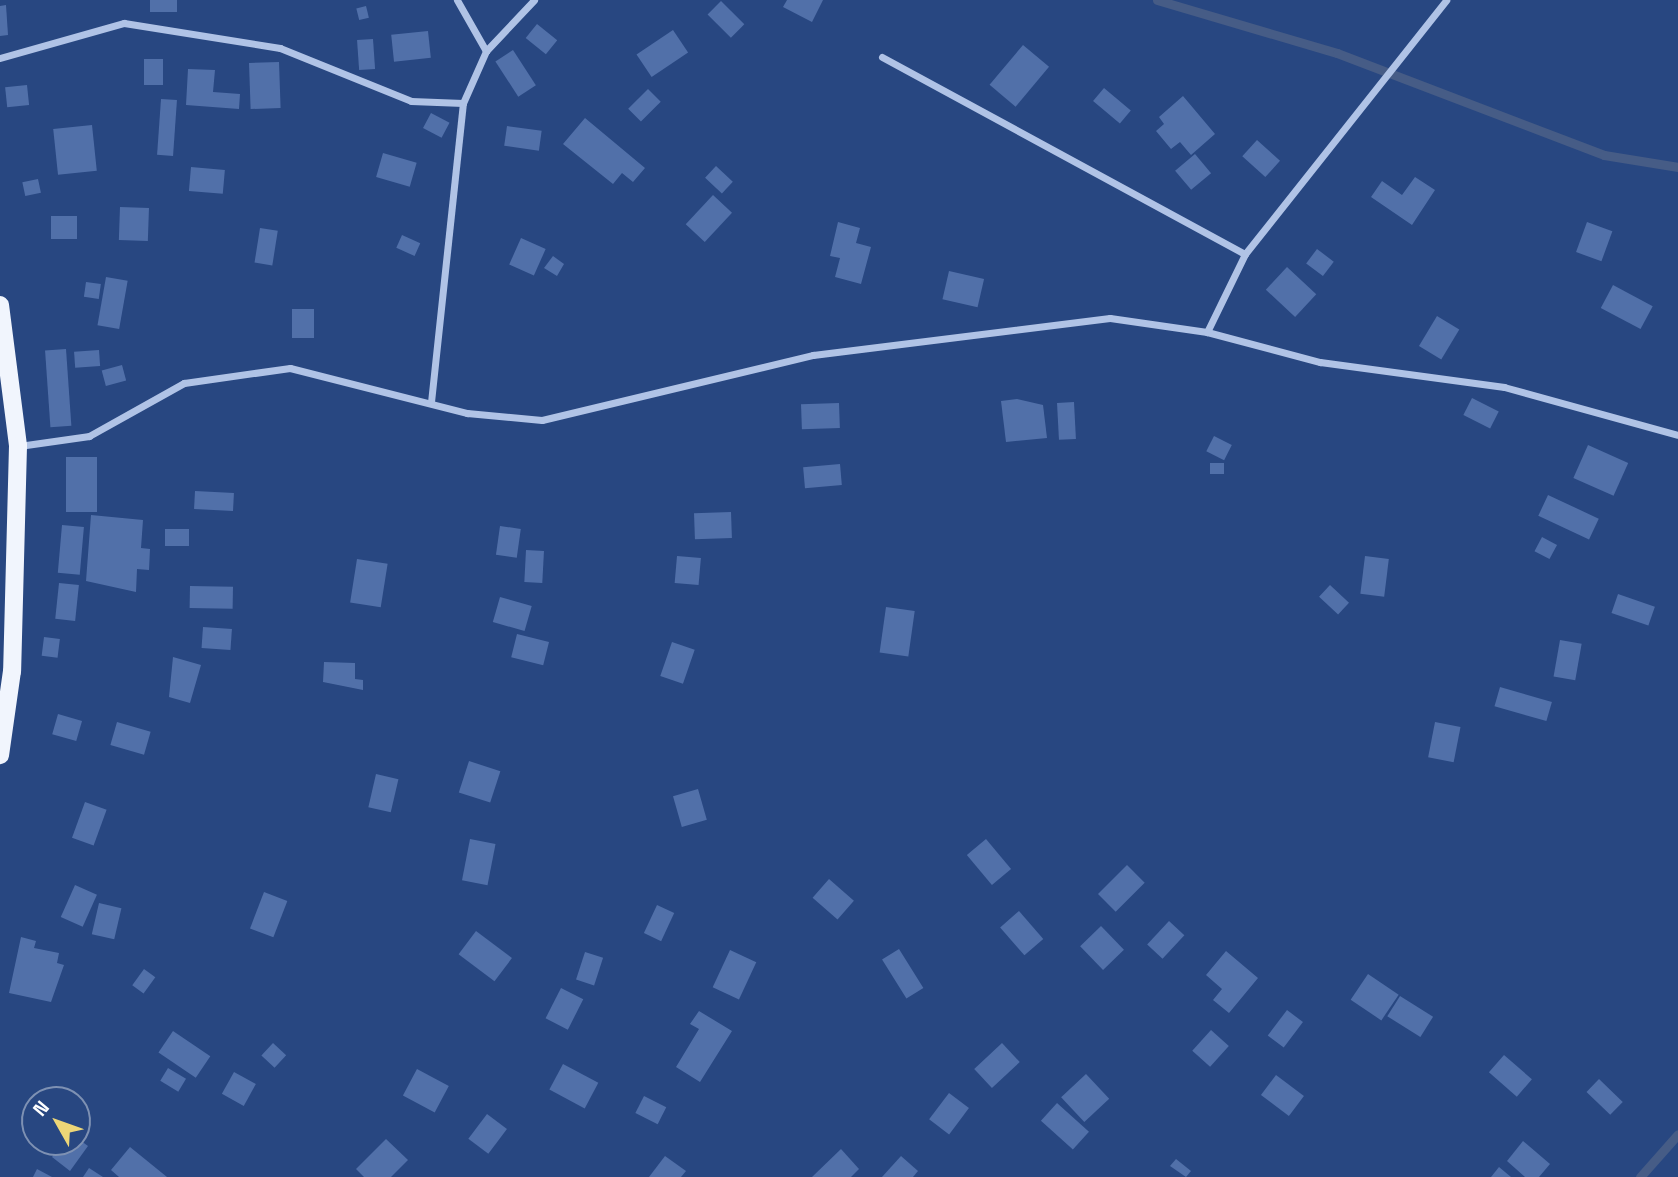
<!DOCTYPE html>
<html>
<head>
<meta charset="utf-8">
<style>
  body { margin:0 }
  #map { position:relative; width:1678px; height:1177px; overflow:hidden; background:#284781; font-family:"Space Grotesk",sans-serif }
  div>[style] { position:absolute }
  .stream>* { height:9px; margin:-4.5px; padding:0 4.5px; transform-origin:4.5px; border-radius:4.5px; background:#465c86 }
  .building>* { inset:0; background:#5170a9; transform-origin:0 0 }
  .minor>* { height:7px; margin:-3.5px; padding:0 3.5px; transform-origin:3.5px; border-radius:3.5px; background:#b0c3e6 }
  .primary>* { height:18px; margin:-9px; padding:0 9px; transform-origin:9px; border-radius:9px; background:#f1f5fd }
  span { translate:-50% -50%; white-space:nowrap; text-align:center; line-height:1.15; -webkit-text-stroke:7px #284781; paint-order:stroke }
  .north { position:absolute; left:21px; top:1086px; width:70px; height:70px; box-sizing:border-box; background:#284781; border:2px solid #7e91b3; border-radius:50%; rotate:310deg; font-size:19px; font-weight:700; line-height:28px; text-align:center; color:#fff }
  .north::after { content:''; display:block; margin:auto; width:24px; height:32px; background:#edd677; clip-path:polygon(50% 0,100% 100%,50% 72%,0 100%) }
</style>
</head>
<body>
<div id="map">
  <div class="stream">
    <div style="left:1157px;top:0;width:188px;rotate:16.4deg"></div>
    <div style="left:1337px;top:53px;width:286px;rotate:20.9deg"></div>
    <div style="left:1604px;top:155px;width:75px;rotate:9.2deg"></div>
    <div style="left:1640px;top:1177px;width:57px;rotate:-48.5deg"></div>
  </div>
  <div class="building">
    <div style="left:150px;top:0;width:27px;height:12px"></div>
    <div style="clip-path:polygon(787px 0,823px 0,812px 22px,783px 7px)"></div>
    <div style="left:721px;top:1px;width:33px;height:19px;rotate:45deg"></div>
    <div style="clip-path:polygon(6px 5px,8px 35px,0 36px,0 6px)"></div>
    <div style="left:366px;top:6px;width:12px;height:10px;rotate:76deg"></div>
    <div style="left:537px;top:24px;width:26px;height:18px;rotate:39deg"></div>
    <div style="left:673px;top:30px;width:27px;height:44px;rotate:56deg"></div>
    <div style="left:428px;top:31px;width:27px;height:37px;rotate:84deg"></div>
    <div style="left:373px;top:39px;width:30px;height:16px;rotate:86deg"></div>
    <div style="left:1023px;top:45px;width:34px;height:52px;rotate:40deg"></div>
    <div style="left:513px;top:50px;width:42px;height:21px;rotate:57deg"></div>
    <div style="left:144px;top:59px;width:19px;height:26px"></div>
    <div style="left:279px;top:62px;width:46px;height:30px;rotate:88deg"></div>
    <div style="clip-path:polygon(188px 69px,215px 70px,213px 92px,240px 94px,239px 109px,186px 105px)"></div>
    <div style="left:27px;top:85px;width:20px;height:22px;rotate:84deg"></div>
    <div style="left:1104px;top:88px;width:35px;height:17px;rotate:40deg"></div>
    <div style="left:648px;top:89px;width:18px;height:28px;rotate:45deg"></div>
    <div style="clip-path:polygon(1183px 96px,1215px 134px,1191px 155px,1180px 142px,1171px 149px,1156px 131px,1164px 124px,1159px 117px)"></div>
    <div style="left:161px;top:99px;width:16px;height:56px;rotate:4deg"></div>
    <div style="left:431px;top:113px;width:21px;height:17px;rotate:28deg"></div>
    <div style="clip-path:polygon(585px 118px,645px 168px,633px 182px,622px 173px,613px 184px,563px 144px)"></div>
    <div style="left:92px;top:125px;width:46px;height:39px;rotate:84deg"></div>
    <div style="left:507px;top:126px;width:35px;height:20px;rotate:8deg"></div>
    <div style="left:1257px;top:140px;width:31px;height:22px;rotate:42deg"></div>
    <div style="left:383px;top:153px;width:35px;height:25px;rotate:16deg"></div>
    <div style="left:1195px;top:154px;width:25px;height:26px;rotate:50deg"></div>
    <div style="left:716px;top:166px;width:23px;height:16px;rotate:43deg"></div>
    <div style="left:191px;top:167px;width:34px;height:24px;rotate:5deg"></div>
    <div style="clip-path:polygon(1415px 177px,1435px 190px,1412px 225px,1371px 197px,1382px 181px,1402px 195px)"></div>
    <div style="left:38px;top:179px;width:14px;height:16px;rotate:78deg"></div>
    <div style="left:713px;top:195px;width:26px;height:40px;rotate:43deg"></div>
    <div style="left:120px;top:207px;width:29px;height:33px;rotate:2deg"></div>
    <div style="left:51px;top:216px;width:26px;height:23px"></div>
    <div style="clip-path:polygon(838px 222px,860px 228px,856px 243px,871px 247px,861px 284px,835px 277px,840px 258px,830px 256px)"></div>
    <div style="left:1587px;top:222px;width:27px;height:32px;rotate:20deg"></div>
    <div style="left:260px;top:228px;width:18px;height:35px;rotate:9deg"></div>
    <div style="left:402px;top:235px;width:20px;height:14px;rotate:24deg"></div>
    <div style="left:521px;top:238px;width:27px;height:29px;rotate:24deg"></div>
    <div style="left:1317px;top:249px;width:21px;height:18px;rotate:37deg"></div>
    <div style="clip-path:polygon(553px 256px,564px 264px,557px 276px,544px 268px)"></div>
    <div style="left:1287px;top:267px;width:40px;height:31px;rotate:43deg"></div>
    <div style="left:949px;top:271px;width:36px;height:29px;rotate:13deg"></div>
    <div style="left:106px;top:277px;width:22px;height:49px;rotate:10deg"></div>
    <div style="left:86px;top:282px;width:15px;height:15px;rotate:8deg"></div>
    <div style="left:1613px;top:285px;width:45px;height:26px;rotate:28deg"></div>
    <div style="left:292px;top:309px;width:22px;height:29px"></div>
    <div style="left:1437px;top:316px;width:26px;height:35px;rotate:31deg"></div>
    <div style="left:66px;top:349px;width:77px;height:21px;rotate:86deg"></div>
    <div style="left:99px;top:350px;width:16px;height:25px;rotate:86deg"></div>
    <div style="left:122px;top:365px;width:16px;height:21px;rotate:75deg"></div>
    <div style="left:1472px;top:398px;width:30px;height:19px;rotate:27deg"></div>
    <div style="clip-path:polygon(1017px 399px,1043px 405px,1047px 438px,1006px 442px,1001px 401px)"></div>
    <div style="left:1074px;top:402px;width:37px;height:17px;rotate:87deg"></div>
    <div style="left:839px;top:403px;width:25px;height:38px;rotate:88deg"></div>
    <div style="left:1214px;top:436px;width:20px;height:17px;rotate:27deg"></div>
    <div style="left:1588px;top:445px;width:44px;height:36px;rotate:24deg"></div>
    <div style="left:66px;top:457px;width:31px;height:55px"></div>
    <div style="left:1210px;top:463px;width:14px;height:11px"></div>
    <div style="left:840px;top:464px;width:21px;height:37px;rotate:85deg"></div>
    <div style="left:195px;top:491px;width:39px;height:18px;rotate:3deg"></div>
    <div style="left:1548px;top:495px;width:56px;height:23px;rotate:25deg"></div>
    <div style="left:731px;top:512px;width:26px;height:37px;rotate:88deg"></div>
    <div style="clip-path:polygon(91px 515px,143px 520px,141px 548px,150px 549px,149px 570px,137px 569px,136px 592px,86px 581px)"></div>
    <div style="left:62px;top:525px;width:22px;height:48px;rotate:5deg"></div>
    <div style="left:500px;top:526px;width:21px;height:29px;rotate:8deg"></div>
    <div style="left:165px;top:529px;width:24px;height:17px"></div>
    <div style="left:1542px;top:537px;width:17px;height:16px;rotate:28deg"></div>
    <div style="left:526px;top:550px;width:18px;height:32px;rotate:3deg"></div>
    <div style="left:677px;top:556px;width:24px;height:27px;rotate:5deg"></div>
    <div style="left:1365px;top:556px;width:24px;height:38px;rotate:7deg"></div>
    <div style="left:357px;top:559px;width:31px;height:44px;rotate:9deg"></div>
    <div style="left:59px;top:583px;width:20px;height:36px;rotate:6deg"></div>
    <div style="left:1330px;top:585px;width:26px;height:16px;rotate:43deg"></div>
    <div style="left:190px;top:586px;width:43px;height:22px;rotate:1deg"></div>
    <div style="left:1618px;top:594px;width:39px;height:20px;rotate:19deg"></div>
    <div style="left:500px;top:597px;width:33px;height:26px;rotate:16deg"></div>
    <div style="left:886px;top:607px;width:29px;height:46px;rotate:8deg"></div>
    <div style="left:203px;top:627px;width:29px;height:21px;rotate:4deg"></div>
    <div style="left:517px;top:634px;width:33px;height:24px;rotate:14deg"></div>
    <div style="left:44px;top:637px;width:16px;height:19px;rotate:7deg"></div>
    <div style="left:1560px;top:640px;width:22px;height:37px;rotate:10deg"></div>
    <div style="left:672px;top:642px;width:24px;height:36px;rotate:19deg"></div>
    <div style="clip-path:polygon(173px 657px,201px 665px,190px 703px,169px 697px)"></div>
    <div style="clip-path:polygon(324px 662px,355px 663px,355px 679px,363px 680px,363px 690px,323px 682px)"></div>
    <div style="left:1500px;top:687px;width:54px;height:20px;rotate:16deg"></div>
    <div style="left:58px;top:714px;width:25px;height:21px;rotate:16deg"></div>
    <div style="left:117px;top:722px;width:35px;height:24px;rotate:16deg"></div>
    <div style="left:1435px;top:722px;width:26px;height:36px;rotate:11deg"></div>
    <div style="left:469px;top:761px;width:33px;height:33px;rotate:18deg"></div>
    <div style="left:376px;top:774px;width:23px;height:34px;rotate:13deg"></div>
    <div style="left:698px;top:789px;width:32px;height:26px;rotate:74deg"></div>
    <div style="left:85px;top:802px;width:23px;height:38px;rotate:20deg"></div>
    <div style="left:470px;top:839px;width:26px;height:42px;rotate:11deg"></div>
    <div style="left:986px;top:839px;width:39px;height:25px;rotate:50deg"></div>
    <div style="left:1127px;top:865px;width:25px;height:41px;rotate:45deg"></div>
    <div style="left:829px;top:879px;width:33px;height:25px;rotate:41deg"></div>
    <div style="left:75px;top:885px;width:24px;height:35px;rotate:24deg"></div>
    <div style="left:264px;top:892px;width:25px;height:39px;rotate:21deg"></div>
    <div style="left:99px;top:903px;width:23px;height:32px;rotate:13deg"></div>
    <div style="left:657px;top:905px;width:19px;height:31px;rotate:25deg"></div>
    <div style="left:1019px;top:911px;width:37px;height:25px;rotate:49deg"></div>
    <div style="left:1169px;top:921px;width:21px;height:32px;rotate:43deg"></div>
    <div style="left:1101px;top:926px;width:33px;height:29px;rotate:46deg"></div>
    <div style="left:476px;top:931px;width:45px;height:29px;rotate:37deg"></div>
    <div style="clip-path:polygon(21px 937px,36px 941px,34px 948px,59px 953px,57px 963px,64px 965px,51px 1002px,9px 993px)"></div>
    <div style="left:899px;top:949px;width:46px;height:20px;rotate:58deg"></div>
    <div style="left:730px;top:950px;width:29px;height:41px;rotate:25deg"></div>
    <div style="clip-path:polygon(1226px 951px,1258px 978px,1229px 1013px,1213px 1000px,1222px 989px,1206px 975px)"></div>
    <div style="left:585px;top:952px;width:19px;height:29px;rotate:18deg"></div>
    <div style="left:144px;top:969px;width:14px;height:20px;rotate:36deg"></div>
    <div style="left:1368px;top:974px;width:37px;height:31px;rotate:34deg"></div>
    <div style="left:561px;top:988px;width:25px;height:34px;rotate:27deg"></div>
    <div style="left:1400px;top:996px;width:39px;height:24px;rotate:32deg"></div>
    <div style="left:1287px;top:1010px;width:20px;height:32px;rotate:37deg"></div>
    <div style="clip-path:polygon(699px 1011px,732px 1031px,700px 1082px,676px 1067px,699px 1029px,690px 1024px)"></div>
    <div style="left:1211px;top:1030px;width:24px;height:28px;rotate:42deg"></div>
    <div style="left:173px;top:1031px;width:45px;height:26px;rotate:34deg"></div>
    <div style="left:273px;top:1043px;width:18px;height:17px;rotate:43deg"></div>
    <div style="left:1002px;top:1043px;width:26px;height:38px;rotate:47deg"></div>
    <div style="left:1504px;top:1055px;width:37px;height:23px;rotate:41deg"></div>
    <div style="left:563px;top:1064px;width:40px;height:29px;rotate:28deg"></div>
    <div style="left:168px;top:1068px;width:21px;height:15px;rotate:31deg"></div>
    <div style="left:417px;top:1069px;width:36px;height:30px;rotate:28deg"></div>
    <div style="left:234px;top:1072px;width:25px;height:25px;rotate:29deg"></div>
    <div style="left:1086px;top:1074px;width:34px;height:34px;rotate:47deg"></div>
    <div style="left:1276px;top:1075px;width:35px;height:25px;rotate:37deg"></div>
    <div style="left:1599px;top:1079px;width:33px;height:18px;rotate:44deg"></div>
    <div style="left:949px;top:1093px;width:25px;height:33px;rotate:37deg"></div>
    <div style="left:644px;top:1096px;width:25px;height:19px;rotate:27deg"></div>
    <div style="left:1057px;top:1103px;width:43px;height:24px;rotate:42deg"></div>
    <div style="left:487px;top:1114px;width:25px;height:31px;rotate:37deg"></div>
    <div style="clip-path:polygon(77px 1138px,88px 1146px,70px 1171px,52px 1157px,63px 1142px)"></div>
    <div style="clip-path:polygon(386px 1139px,408px 1160px,391px 1177px,364px 1177px,356px 1169px)"></div>
    <div style="clip-path:polygon(1523px 1141px,1550px 1164px,1539px 1177px,1525px 1177px,1507px 1161px)"></div>
    <div style="clip-path:polygon(130px 1147px,167px 1177px,119px 1177px,111px 1170px)"></div>
    <div style="clip-path:polygon(841px 1149px,859px 1169px,851px 1177px,812px 1177px)"></div>
    <div style="clip-path:polygon(665px 1156px,686px 1171px,681px 1177px,649px 1177px)"></div>
    <div style="clip-path:polygon(901px 1156px,918px 1171px,913px 1177px,882px 1177px)"></div>
    <div style="clip-path:polygon(1176px 1159px,1191px 1171px,1186px 1177px,1170px 1166px)"></div>
    <div style="clip-path:polygon(1499px 1167px,1511px 1177px,1491px 1177px)"></div>
    <div style="clip-path:polygon(89px 1168px,103px 1177px,83px 1177px)"></div>
    <div style="clip-path:polygon(37px 1169px,52px 1177px,33px 1177px)"></div>
  </div>
  <div class="minor">
    <div style="left:457px;top:0;width:59px;rotate:60.4deg"></div>
    <div style="left:882px;top:57px;width:413px;rotate:28.5deg"></div>
    <div style="left:0;top:58px;width:129px;rotate:-15.8deg"></div>
    <div style="left:124px;top:23px;width:158px;rotate:9.1deg"></div>
    <div style="left:280px;top:48px;width:141px;rotate:22deg"></div>
    <div style="left:411px;top:101px;width:52px;rotate:2.2deg"></div>
    <div style="left:1207px;top:332px;width:87px;rotate:-64deg"></div>
    <div style="left:1245px;top:254px;width:324px;rotate:-51.6deg"></div>
    <div style="left:431px;top:402px;width:301px;rotate:-83.9deg"></div>
    <div style="left:463px;top:103px;width:57px;rotate:-66.1deg"></div>
    <div style="left:486px;top:51px;width:70px;rotate:-46.7deg"></div>
    <div style="left:19px;top:446px;width:71px;rotate:-8.1deg"></div>
    <div style="left:89px;top:436px;width:109px;rotate:-29.2deg"></div>
    <div style="left:184px;top:383px;width:107px;rotate:-8.1deg"></div>
    <div style="left:290px;top:368px;width:183px;rotate:14.3deg"></div>
    <div style="left:467px;top:413px;width:75px;rotate:5.3deg"></div>
    <div style="left:542px;top:420px;width:279px;rotate:-13.5deg"></div>
    <div style="left:813px;top:355px;width:299px;rotate:-7.1deg"></div>
    <div style="left:1110px;top:318px;width:98px;rotate:8.2deg"></div>
    <div style="left:1207px;top:332px;width:117px;rotate:14.9deg"></div>
    <div style="left:1320px;top:362px;width:186px;rotate:7.7deg"></div>
    <div style="left:1504px;top:387px;width:180px;rotate:15.4deg"></div>
  </div>
  <div class="primary">
    <div style="left:0;top:305px;width:142px;rotate:82.7deg"></div>
    <div style="left:18px;top:446px;width:225px;rotate:91.5deg"></div>
    <div style="left:12px;top:671px;width:85px;rotate:98.1deg"></div>
  </div>
  <div class="north">N</div>
</div>
</body>
</html>
